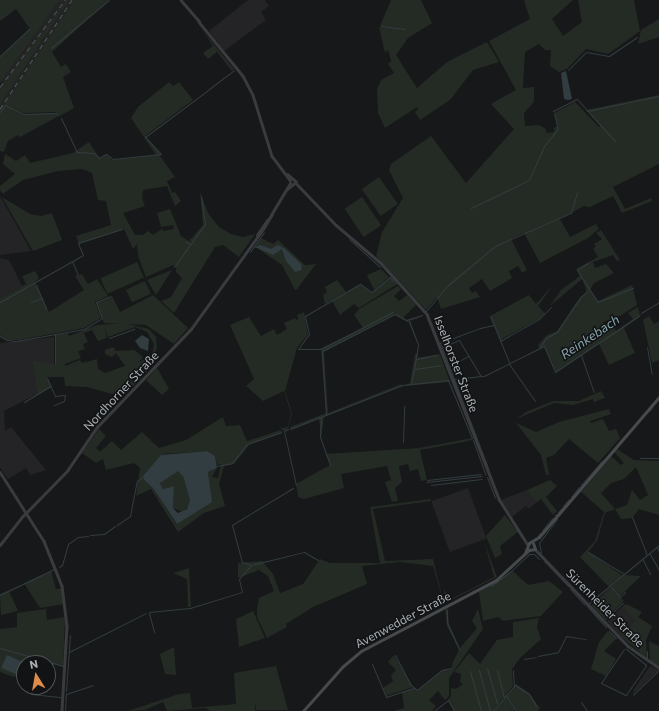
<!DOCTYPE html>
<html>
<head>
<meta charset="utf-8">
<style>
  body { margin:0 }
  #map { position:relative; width:659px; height:711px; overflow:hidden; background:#171819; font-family:Commissioner,sans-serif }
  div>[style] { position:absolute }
  .built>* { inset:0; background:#242426; transform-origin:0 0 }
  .green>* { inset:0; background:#242b24; transform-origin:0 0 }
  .water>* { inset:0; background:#323d41; transform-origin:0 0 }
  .stream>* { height:1px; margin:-0.5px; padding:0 0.5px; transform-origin:0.5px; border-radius:0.5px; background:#323d41 }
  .tertiary>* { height:2.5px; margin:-1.25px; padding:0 1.25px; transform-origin:1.25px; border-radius:1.25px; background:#393b3e }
  .secondary>* { height:3px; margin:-1.5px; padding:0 1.5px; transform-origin:1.5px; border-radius:1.5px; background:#474a4d }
  .rail>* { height:1px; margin-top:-0.5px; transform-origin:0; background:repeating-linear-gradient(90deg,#525558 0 5px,transparent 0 9px) }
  span { translate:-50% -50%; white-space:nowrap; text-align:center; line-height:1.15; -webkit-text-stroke:3px #121314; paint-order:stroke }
  .street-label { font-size:12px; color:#abb2b7 }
  .water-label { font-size:13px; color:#86a5ae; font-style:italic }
  .north { position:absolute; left:16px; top:655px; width:40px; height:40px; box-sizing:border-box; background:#121314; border:1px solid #4f5355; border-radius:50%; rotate:349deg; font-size:11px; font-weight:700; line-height:16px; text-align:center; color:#abb2b7 }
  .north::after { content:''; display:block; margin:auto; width:14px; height:18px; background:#de8a4a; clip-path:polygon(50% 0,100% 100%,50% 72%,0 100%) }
</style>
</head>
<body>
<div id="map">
  <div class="built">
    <div style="clip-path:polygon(60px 0,66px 0,0 89px,2px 80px)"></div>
    <div style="clip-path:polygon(69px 0,74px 0,0 110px,0 105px)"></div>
    <div style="clip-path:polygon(248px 0,265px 0,269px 6px,261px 12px,266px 20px,224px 51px,209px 31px)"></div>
    <div style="clip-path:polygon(0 196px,31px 251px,0 255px)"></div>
    <div style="clip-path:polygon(0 258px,9px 260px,22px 286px,0 298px)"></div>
    <div style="clip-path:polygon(54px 337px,54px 364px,34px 362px,37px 394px,4px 411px,5px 431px,11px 427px,46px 470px,30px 475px,26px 468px,8px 479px,0 468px,0 343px)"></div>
    <div style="left:468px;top:488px;width:54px;height:39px;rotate:70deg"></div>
    <div style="clip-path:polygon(527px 490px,536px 503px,528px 509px,526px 506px,512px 517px,501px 500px)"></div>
    <div style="left:622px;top:607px;width:19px;height:21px;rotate:47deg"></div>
    <div style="clip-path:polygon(650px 666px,659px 670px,633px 695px,634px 689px)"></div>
  </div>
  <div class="green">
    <div style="clip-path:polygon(0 0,60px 0,0 83px,0 56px,30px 29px,16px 9px,0 21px)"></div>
    <div style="clip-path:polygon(66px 0,69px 0,0 105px,0 89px,4px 82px)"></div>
    <div style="clip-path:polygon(74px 0,109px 0,52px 52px,61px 67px,66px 64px,71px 72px,63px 77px,74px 108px,58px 117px,56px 112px,24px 113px,7px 105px,24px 114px,56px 113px,57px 117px,20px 137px,18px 135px,8px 141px,4px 152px,0 151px,0 110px)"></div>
    <div style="clip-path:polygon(391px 0,421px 0,432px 23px,408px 38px,396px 55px,417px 88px,447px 62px,487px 42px,499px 62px,473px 70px,450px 100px,420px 120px,415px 112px,418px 109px,417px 107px,385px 128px,378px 113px,377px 89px,381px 80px,394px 73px,388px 64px,391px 61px,388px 50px,385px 53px,379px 27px,399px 28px,380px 26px)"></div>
    <div style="clip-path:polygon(524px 0,573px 0,552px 19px,563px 36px,582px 22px,578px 0,634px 0,640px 31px,608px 54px,586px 49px,567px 69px,559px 72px,550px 66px,551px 50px,545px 50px,539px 44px,525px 52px,523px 88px,534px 87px,534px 102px,524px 113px,525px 126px,538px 125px,545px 128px,547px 133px,554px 132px,554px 128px,557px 126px,554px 113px,575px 102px,599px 127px,600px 126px,586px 110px,659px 95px,659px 164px,613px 187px,625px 209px,651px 198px,652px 201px,622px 213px,613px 196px,590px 207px,584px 206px,560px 219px,570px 237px,596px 224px,599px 229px,588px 238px,540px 263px,524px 233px,511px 239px,527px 270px,522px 273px,518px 266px,509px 271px,512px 278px,490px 291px,482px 279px,469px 288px,472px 293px,476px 291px,480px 297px,441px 309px,437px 297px,426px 310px,376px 256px,382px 232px,403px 198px,389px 170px,391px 164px,431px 136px,466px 183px,514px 129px,491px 104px,516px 90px,489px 41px,530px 19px)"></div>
    <div style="clip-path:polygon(659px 19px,659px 37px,638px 44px,641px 30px)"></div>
    <div style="clip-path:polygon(198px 24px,202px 30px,234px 69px,232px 71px,215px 49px,217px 52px,208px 59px,203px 53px,213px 46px)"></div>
    <div style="clip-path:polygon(169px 82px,173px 86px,179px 82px,193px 100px,145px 136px,162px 154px,160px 156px,175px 177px,167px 181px,172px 193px,175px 192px,181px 201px,175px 206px,167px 186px,143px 190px,142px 198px,145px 206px,123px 213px,135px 235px,143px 235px,148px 231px,153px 235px,162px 229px,163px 231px,174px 229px,173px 225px,161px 227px,157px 213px,170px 209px,181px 236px,189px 241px,203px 225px,200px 192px,208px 213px,219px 227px,231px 234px,243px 237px,255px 234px,239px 257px,223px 245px,215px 247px,174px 313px,161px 301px,171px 297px,182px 278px,176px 272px,176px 267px,173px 265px,146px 277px,138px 256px,137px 244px,133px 249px,124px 229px,79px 244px,76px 236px,111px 225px,106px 201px,98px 200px,92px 173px,82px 169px,58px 171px,23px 180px,3px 194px,0 190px,0 186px,15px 174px,3px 164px,5px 154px,16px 161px,25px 155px,30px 163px,73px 153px,89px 142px,100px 159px,106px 155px,112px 160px,156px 155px,131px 118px,138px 107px)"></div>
    <div style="left:379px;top:177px;width:33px;height:21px;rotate:55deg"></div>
    <div style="clip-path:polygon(2px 197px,30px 214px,41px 216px,52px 213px,62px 240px,33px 251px)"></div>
    <div style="left:362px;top:197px;width:34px;height:21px;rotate:56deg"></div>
    <div style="clip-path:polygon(601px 230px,620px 260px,617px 261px,613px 255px,593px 262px,595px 268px,606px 264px,614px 273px,594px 283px,590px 290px,598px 301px,632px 285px,637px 305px,620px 316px,603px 322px,608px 330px,614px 327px,616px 331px,633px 319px,628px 313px,638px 307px,640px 316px,624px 328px,635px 353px,609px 365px,599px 344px,556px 372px,544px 346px,539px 348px,538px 345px,547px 335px,557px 331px,580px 297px,587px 292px,582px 279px,550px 306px,561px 290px,580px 276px,576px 269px,598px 257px,593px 249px,596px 246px,594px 244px,602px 239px,596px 233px)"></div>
    <div style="clip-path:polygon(261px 238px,273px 244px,278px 240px,305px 265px,316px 264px,297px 289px,295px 290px,282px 265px,257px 248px,253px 248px)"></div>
    <div style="left:137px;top:262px;width:17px;height:40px;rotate:66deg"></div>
    <div style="clip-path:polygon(381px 269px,389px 277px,374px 290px,367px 275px)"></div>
    <div style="clip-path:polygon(172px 270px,156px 295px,147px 280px)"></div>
    <div style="clip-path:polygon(35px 271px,39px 278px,35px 282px,49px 312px,84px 290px,75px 276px,82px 274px,88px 284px,97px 279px,108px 296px,95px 302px,101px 318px,84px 328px,19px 340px,7px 340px,0 335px,0 298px,26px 284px,22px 276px)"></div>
    <div style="clip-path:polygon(390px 277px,396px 285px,394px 286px,359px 308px,354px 304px,340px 315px,332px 301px,360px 285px,372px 293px)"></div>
    <div style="clip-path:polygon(337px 280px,346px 292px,325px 304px,323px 295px,327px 292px,325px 287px)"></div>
    <div style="left:145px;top:281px;width:14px;height:21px;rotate:65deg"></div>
    <div style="clip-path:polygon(553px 285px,538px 306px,545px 313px,541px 318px,500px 340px,490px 316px,529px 295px,536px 304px)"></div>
    <div style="clip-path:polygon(398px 286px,401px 289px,394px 296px,399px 301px,407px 295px,416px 305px,403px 318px,406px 320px,422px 317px,410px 321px,418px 344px,409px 323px,395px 315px,324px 352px,328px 413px,401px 384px,403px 388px,400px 386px,324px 417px,321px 438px,319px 419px,291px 430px,290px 427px,326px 413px,321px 348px,363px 328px,354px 315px,359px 309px)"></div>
    <div style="clip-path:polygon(153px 295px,188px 328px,174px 344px,146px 325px,104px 323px,96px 303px,112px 296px,120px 312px)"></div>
    <div style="clip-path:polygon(304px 312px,308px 334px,297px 348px,285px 391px,292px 413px,288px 429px,283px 431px,279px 425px,282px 428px,288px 427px,291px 413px,284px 391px,263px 401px,246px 386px,254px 379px,230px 325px,249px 317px,261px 336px,274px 329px,277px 335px,287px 329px,284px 323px,295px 318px,298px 321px,297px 315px)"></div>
    <div style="clip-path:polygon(649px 316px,654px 324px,659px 321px,659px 360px,652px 363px,643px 320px)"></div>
    <div style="clip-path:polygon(evenodd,123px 323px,149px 329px,156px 337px,157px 349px,149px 362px,152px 366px,123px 397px,87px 387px,65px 386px,64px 377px,47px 377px,51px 387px,23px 404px,37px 394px,33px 361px,55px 364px,56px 334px,68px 333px,69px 336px,97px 325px,123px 323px,104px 327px,108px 337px,135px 327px,147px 332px,154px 344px,152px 354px,139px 363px,143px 357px,134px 350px,116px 351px,113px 347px,105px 350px,105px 354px,112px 357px,116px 353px,125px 366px,105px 373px,98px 369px,97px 359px,82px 363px,80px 360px,65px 366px,65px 364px,81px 358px,78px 351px,85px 349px,83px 344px,88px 342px,84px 333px,92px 330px,98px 341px,107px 338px,104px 327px)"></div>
    <div style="clip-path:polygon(415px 354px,418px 354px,417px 358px,440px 354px,450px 382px,405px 386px,410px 383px)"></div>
    <div style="clip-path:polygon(157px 368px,169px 389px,162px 395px,146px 380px)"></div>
    <div style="clip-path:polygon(601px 391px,605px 398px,594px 402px,593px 399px,573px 405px,554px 403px,516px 419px,526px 412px,553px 401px,579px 401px)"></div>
    <div style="clip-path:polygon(609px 409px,611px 414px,590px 421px,591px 423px,603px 419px,609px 431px,616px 429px,620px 438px,598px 463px,569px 439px,554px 455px,546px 458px,549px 475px,546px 475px,541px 455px,516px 423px,536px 432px,559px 422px)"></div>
    <div style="clip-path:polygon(evenodd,223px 417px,226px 426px,240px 425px,247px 441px,281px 430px,282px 433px,249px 445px,234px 464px,224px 466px,219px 484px,225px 506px,204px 513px,178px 532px,151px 489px,136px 496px,140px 468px,138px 466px,134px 463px,106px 470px,103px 459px,96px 463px,82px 453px,99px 429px,106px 436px,96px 448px,100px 452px,112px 441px,121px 450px,142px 432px,159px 448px,186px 440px,223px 417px,207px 451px,215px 456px,217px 465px,221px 464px,218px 478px,212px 477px,217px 468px,208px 472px,211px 502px,176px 523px,153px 488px,144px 480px,143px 476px,164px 454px,207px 451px)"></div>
    <div style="clip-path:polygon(472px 438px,472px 440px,464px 442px,420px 450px,427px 480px,421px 481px,418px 469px,410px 471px,408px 464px,399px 466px,402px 482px,395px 488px,398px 501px,392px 502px,385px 482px,391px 480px,387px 466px,341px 474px,344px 488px,304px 499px,298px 497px,296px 484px,330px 465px,326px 454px,419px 448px)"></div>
    <div style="clip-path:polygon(evenodd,617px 449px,634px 460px,659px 461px,659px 515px,639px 509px,632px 518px,621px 519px,615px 509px,605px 513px,597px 541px,588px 552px,623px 576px,609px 587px,580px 557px,595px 541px,604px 512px,581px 492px,611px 456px,621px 465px,624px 463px,614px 452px,617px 449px,636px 467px,648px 495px,640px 500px,632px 490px,627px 505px,615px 509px,601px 493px,611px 483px,624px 479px,636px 467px)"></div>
    <div style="clip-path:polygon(175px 471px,180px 471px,183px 476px,190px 501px,189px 506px,182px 512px,173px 508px,174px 486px,163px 489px,160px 482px)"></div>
    <div style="clip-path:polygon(550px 480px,557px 486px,546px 497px,557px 511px,553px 515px,541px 499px,536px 503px,527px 490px)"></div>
    <div style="clip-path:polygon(431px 499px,431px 501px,373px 509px,385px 561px,433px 559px,444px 604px,433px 566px,400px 562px,362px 566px,367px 584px,313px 607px,286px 624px,287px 627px,267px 638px,257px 617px,257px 610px,259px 598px,274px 591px,268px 576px,259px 570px,238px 578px,238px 563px,262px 561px,273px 574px,280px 593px,303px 584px,320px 559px,330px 563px,380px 563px,370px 507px)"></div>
    <div style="clip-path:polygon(505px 515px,518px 532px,500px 546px,502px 554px,495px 558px,486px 536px)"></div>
    <div style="clip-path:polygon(484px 541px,497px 577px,445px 603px,444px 588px,449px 600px,494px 577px)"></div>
    <div style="clip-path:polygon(189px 568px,191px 607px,188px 607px,187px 579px,173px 573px)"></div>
    <div style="clip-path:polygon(51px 571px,56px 589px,61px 589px,64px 604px,40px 608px,24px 583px,9px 591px,18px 611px,1px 615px,0 594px)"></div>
    <div style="clip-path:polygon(513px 571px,528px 585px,549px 581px,563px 592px,541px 616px,503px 621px,498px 617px,483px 621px,479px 592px)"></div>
    <div style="clip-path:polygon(625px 575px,641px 576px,620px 596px,611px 587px)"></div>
    <div style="left:611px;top:587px;width:19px;height:27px;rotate:47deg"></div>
    <div style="clip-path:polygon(626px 604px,642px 612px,638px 617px,652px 626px,646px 640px,647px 658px,619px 635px,635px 621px,622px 607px)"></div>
    <div style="clip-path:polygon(448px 608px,449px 625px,460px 648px,477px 628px,472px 621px,478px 609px,483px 629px,449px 678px,449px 696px,445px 700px,438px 691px,429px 700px,436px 706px,432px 711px,394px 711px,404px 708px,402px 692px,414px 688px,418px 691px,443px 670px,452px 669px,452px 664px,459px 650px,447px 626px,445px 610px)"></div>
    <div style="clip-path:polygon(46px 609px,47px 620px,65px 617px,63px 667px,27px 657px,24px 672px,14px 677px,0 672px,0 629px,17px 627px,17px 613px)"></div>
    <div style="clip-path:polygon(253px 611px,265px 638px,239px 647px,236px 619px)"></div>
    <div style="clip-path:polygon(539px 618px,537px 627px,541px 639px,520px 658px,512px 669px,513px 686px,493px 711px,454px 711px,448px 700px,451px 696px,451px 688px,456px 689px,463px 684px,460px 682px,461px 674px,454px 672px,469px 653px,480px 664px,497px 640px,513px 637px,513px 622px)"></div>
    <div style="clip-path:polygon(608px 631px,616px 639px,604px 651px,616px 659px,606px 676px,591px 669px,599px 642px)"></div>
    <div style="clip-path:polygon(649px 641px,659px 646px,659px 666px,650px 661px)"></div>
    <div style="clip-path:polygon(174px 647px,176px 675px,165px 674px,160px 654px)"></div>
    <div style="clip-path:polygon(394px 655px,413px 687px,386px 696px,383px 688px,393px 681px,391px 675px,396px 670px,388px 662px)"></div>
    <div style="clip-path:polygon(276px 666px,288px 710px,256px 710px,255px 702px,255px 711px,210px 711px,205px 708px,167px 711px,163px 702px,145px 710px,128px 711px,179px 694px,190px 693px,192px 708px,236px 704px,234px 673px)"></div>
    <div style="clip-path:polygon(516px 684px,529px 693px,540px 708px,538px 711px,516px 711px,509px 697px,513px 708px,510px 711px,494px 711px)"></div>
  </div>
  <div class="water">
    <div style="clip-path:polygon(566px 71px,572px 99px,568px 100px,564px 99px,561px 73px)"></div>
    <div style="clip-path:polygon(260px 245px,271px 249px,278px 245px,284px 248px,301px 264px,302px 270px,295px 272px,286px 261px,282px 249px,273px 255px,255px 247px)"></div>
    <div style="clip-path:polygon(142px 335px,149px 339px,148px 351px,140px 348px,135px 341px)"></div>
    <div style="clip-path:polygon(evenodd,207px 451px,215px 456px,217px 468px,208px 472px,212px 502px,177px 524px,153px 488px,144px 480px,143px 476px,161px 455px,207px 451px,178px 471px,183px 476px,190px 501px,187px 509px,178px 513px,173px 508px,174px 486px,163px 489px,160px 483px,178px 471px)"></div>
    <div style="left:7px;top:655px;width:17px;height:14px;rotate:24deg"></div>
  </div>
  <div class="stream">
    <div style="left:381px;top:26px;width:24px;rotate:7deg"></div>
    <div style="left:51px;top:48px;width:75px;rotate:-39.6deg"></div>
    <div style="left:0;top:56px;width:40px;rotate:-43deg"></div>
    <div style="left:568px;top:70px;width:25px;rotate:-45deg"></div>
    <div style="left:586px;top:52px;width:23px;rotate:10deg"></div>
    <div style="left:609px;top:56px;width:34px;rotate:-34deg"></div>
    <div style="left:209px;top:89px;width:31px;rotate:-37deg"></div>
    <div style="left:553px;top:111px;width:27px;rotate:-27deg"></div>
    <div style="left:577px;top:99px;width:57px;rotate:47.9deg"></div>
    <div style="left:587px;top:111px;width:74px;rotate:-11.8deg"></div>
    <div style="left:0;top:112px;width:9px;rotate:-54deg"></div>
    <div style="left:5px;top:105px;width:21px;rotate:25deg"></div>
    <div style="left:24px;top:114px;width:32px;rotate:-2deg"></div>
    <div style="left:56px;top:113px;width:2px;rotate:63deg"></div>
    <div style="left:61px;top:118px;width:38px;rotate:65deg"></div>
    <div style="left:77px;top:152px;width:17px;rotate:3deg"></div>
    <div style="left:94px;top:153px;width:7px;rotate:45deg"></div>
    <div style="left:99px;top:158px;width:8px;rotate:-30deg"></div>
    <div style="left:106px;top:154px;width:9px;rotate:36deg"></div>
    <div style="left:113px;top:159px;width:48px;rotate:-5.9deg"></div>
    <div style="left:160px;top:153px;width:22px;rotate:-133deg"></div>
    <div style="left:145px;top:137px;width:79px;rotate:-36.7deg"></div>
    <div style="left:471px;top:208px;width:64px;rotate:-25.8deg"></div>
    <div style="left:529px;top:180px;width:37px;rotate:-66deg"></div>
    <div style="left:544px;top:146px;width:22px;rotate:-51deg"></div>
    <div style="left:558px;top:129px;width:16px;rotate:-104deg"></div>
    <div style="left:349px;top:239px;width:42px;rotate:42.1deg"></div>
    <div style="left:186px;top:242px;width:4px;rotate:27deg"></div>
    <div style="left:250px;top:252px;width:24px;rotate:-55deg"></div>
    <div style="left:72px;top:261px;width:15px;rotate:67deg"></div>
    <div style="left:588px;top:263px;width:13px;rotate:148deg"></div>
    <div style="left:577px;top:270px;width:38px;rotate:57deg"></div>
    <div style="left:598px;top:302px;width:38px;rotate:-22deg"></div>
    <div style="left:174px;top:267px;width:53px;rotate:-54.2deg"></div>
    <div style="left:205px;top:224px;width:28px;rotate:-98deg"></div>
    <div style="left:36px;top:285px;width:26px;rotate:67deg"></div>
    <div style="left:0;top:302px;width:95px;rotate:-29.5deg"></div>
    <div style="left:83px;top:255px;width:13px;rotate:-113deg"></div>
    <div style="left:78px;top:243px;width:46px;rotate:-17.7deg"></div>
    <div style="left:31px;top:302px;width:12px;rotate:-20deg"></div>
    <div style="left:426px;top:311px;width:33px;rotate:-50deg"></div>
    <div style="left:447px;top:286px;width:62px;rotate:-39.8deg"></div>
    <div style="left:495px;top:246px;width:83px;rotate:-23.5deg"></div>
    <div style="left:571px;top:213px;width:22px;rotate:-74deg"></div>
    <div style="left:641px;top:313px;width:21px;rotate:-31deg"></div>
    <div style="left:490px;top:316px;width:10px;rotate:66deg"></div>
    <div style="left:409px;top:321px;width:26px;rotate:69deg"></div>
    <div style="left:418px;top:345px;width:13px;rotate:99deg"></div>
    <div style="left:0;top:336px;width:8px;rotate:30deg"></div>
    <div style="left:7px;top:340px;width:9px;rotate:6deg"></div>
    <div style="left:16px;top:341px;width:69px;rotate:-10deg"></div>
    <div style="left:84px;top:329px;width:21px;rotate:-31deg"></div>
    <div style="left:102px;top:318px;width:17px;rotate:-111deg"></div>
    <div style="left:96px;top:302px;width:15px;rotate:-23deg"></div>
    <div style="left:109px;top:338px;width:27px;rotate:-20deg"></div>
    <div style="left:500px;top:341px;width:45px;rotate:-29.4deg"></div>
    <div style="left:539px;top:319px;width:17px;rotate:-45deg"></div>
    <div style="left:443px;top:347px;width:17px;rotate:-24deg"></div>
    <div style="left:459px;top:340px;width:41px;rotate:59deg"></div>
    <div style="left:540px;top:347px;width:11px;rotate:-56deg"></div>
    <div style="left:546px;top:338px;width:13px;rotate:-29deg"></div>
    <div style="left:557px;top:332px;width:41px;rotate:-55.9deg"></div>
    <div style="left:580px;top:298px;width:11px;rotate:-45deg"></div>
    <div style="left:647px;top:347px;width:27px;rotate:80deg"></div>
    <div style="left:298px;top:349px;width:19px;rotate:-54deg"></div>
    <div style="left:309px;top:334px;width:18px;rotate:-103deg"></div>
    <div style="left:305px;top:316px;width:64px;rotate:-30.2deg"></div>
    <div style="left:360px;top:284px;width:14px;rotate:34deg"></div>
    <div style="left:372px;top:292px;width:23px;rotate:-40deg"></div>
    <div style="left:390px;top:277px;width:9px;rotate:49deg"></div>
    <div style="left:299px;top:349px;width:22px"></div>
    <div style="left:321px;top:349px;width:81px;rotate:-27.2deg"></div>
    <div style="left:581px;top:355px;width:39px;rotate:71deg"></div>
    <div style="left:55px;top:363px;width:29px;rotate:-90deg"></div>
    <div style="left:509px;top:364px;width:45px;rotate:54.9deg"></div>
    <div style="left:450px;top:366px;width:21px;rotate:-29deg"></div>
    <div style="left:414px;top:369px;width:27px;rotate:-8deg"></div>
    <div style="left:47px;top:378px;width:20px;rotate:66deg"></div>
    <div style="left:55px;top:396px;width:10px;rotate:-6deg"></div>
    <div style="left:65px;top:395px;width:6px;rotate:99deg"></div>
    <div style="left:64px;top:401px;width:11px;rotate:158deg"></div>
    <div style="left:454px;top:379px;width:30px;rotate:-6deg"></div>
    <div style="left:484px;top:376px;width:67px;rotate:-26.6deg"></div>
    <div style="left:544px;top:346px;width:28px;rotate:67deg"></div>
    <div style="left:555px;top:372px;width:102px;rotate:-33.8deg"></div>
    <div style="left:454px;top:379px;width:39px;rotate:-111deg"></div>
    <div style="left:440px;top:343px;width:43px;rotate:-20.6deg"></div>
    <div style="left:480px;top:328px;width:14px;rotate:-12deg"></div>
    <div style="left:494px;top:325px;width:40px;rotate:68deg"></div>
    <div style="left:454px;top:379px;width:95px;rotate:69.1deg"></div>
    <div style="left:448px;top:380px;width:63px;rotate:67.5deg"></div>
    <div style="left:411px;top:384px;width:25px;rotate:-79deg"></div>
    <div style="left:416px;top:359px;width:21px;rotate:-11deg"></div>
    <div style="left:24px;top:402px;width:31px;rotate:-31deg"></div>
    <div style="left:649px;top:411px;width:5px;rotate:-53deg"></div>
    <div style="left:326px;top:415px;width:64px;rotate:-93.6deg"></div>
    <div style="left:322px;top:351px;width:82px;rotate:-26.9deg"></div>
    <div style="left:395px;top:314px;width:13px;rotate:29deg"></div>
    <div style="left:406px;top:320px;width:17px;rotate:-17deg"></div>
    <div style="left:321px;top:417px;width:20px;rotate:93deg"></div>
    <div style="left:320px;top:437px;width:30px;rotate:70deg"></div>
    <div style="left:288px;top:429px;width:4px;rotate:153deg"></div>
    <div style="left:284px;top:431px;width:55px;rotate:77.5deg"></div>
    <div style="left:290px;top:429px;width:120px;rotate:-21.4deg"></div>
    <div style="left:402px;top:385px;width:47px;rotate:-6.1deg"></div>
    <div style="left:473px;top:440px;width:37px;rotate:70deg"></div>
    <div style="left:403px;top:442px;width:36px;rotate:-88deg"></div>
    <div style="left:640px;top:458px;width:19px"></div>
    <div style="left:217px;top:466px;width:15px;rotate:-11deg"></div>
    <div style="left:232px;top:463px;width:24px;rotate:-52deg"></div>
    <div style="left:247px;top:444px;width:36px;rotate:-19deg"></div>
    <div style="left:487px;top:477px;width:22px;rotate:69deg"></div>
    <div style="left:427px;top:480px;width:54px;rotate:-6.3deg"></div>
    <div style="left:426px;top:482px;width:56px;rotate:-6.1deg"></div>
    <div style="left:431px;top:485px;width:51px;rotate:-6.7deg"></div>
    <div style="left:581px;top:485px;width:32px;rotate:-49deg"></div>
    <div style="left:293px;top:488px;width:71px;rotate:148.8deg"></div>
    <div style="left:232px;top:525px;width:38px;rotate:75deg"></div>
    <div style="left:242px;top:562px;width:9px;rotate:18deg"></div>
    <div style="left:251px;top:565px;width:55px;rotate:-13.8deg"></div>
    <div style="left:304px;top:552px;width:16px;rotate:30deg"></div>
    <div style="left:571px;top:497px;width:13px;rotate:-51deg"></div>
    <div style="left:563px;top:506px;width:9px;rotate:-49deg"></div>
    <div style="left:558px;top:512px;width:6px;rotate:-45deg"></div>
    <div style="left:555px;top:515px;width:2px;rotate:-27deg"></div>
    <div style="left:632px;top:517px;width:41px;rotate:68.5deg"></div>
    <div style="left:548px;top:523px;width:8px;rotate:-45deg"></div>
    <div style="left:117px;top:525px;width:16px;rotate:-35deg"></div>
    <div style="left:130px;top:516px;width:36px;rotate:-79deg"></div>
    <div style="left:137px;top:481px;width:7px;rotate:-34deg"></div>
    <div style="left:542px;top:531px;width:9px;rotate:-54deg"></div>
    <div style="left:90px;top:535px;width:14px;rotate:-4deg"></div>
    <div style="left:104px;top:534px;width:14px;rotate:-36deg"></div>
    <div style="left:537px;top:537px;width:5px;rotate:-53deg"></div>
    <div style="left:657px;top:547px;width:5px;rotate:68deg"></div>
    <div style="left:588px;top:552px;width:42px;rotate:31.4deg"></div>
    <div style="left:541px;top:553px;width:10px;rotate:-101deg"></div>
    <div style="left:539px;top:543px;width:30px;rotate:-53deg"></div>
    <div style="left:650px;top:554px;width:18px;rotate:61deg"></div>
    <div style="left:643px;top:560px;width:16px;rotate:63deg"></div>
    <div style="left:544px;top:561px;width:35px;rotate:46deg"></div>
    <div style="left:59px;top:567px;width:4px;rotate:-34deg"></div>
    <div style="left:62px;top:565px;width:22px;rotate:-74deg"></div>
    <div style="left:68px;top:544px;width:12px;rotate:-35deg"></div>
    <div style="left:78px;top:537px;width:10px;rotate:-6deg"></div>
    <div style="left:491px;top:586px;width:26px;rotate:-37deg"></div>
    <div style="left:512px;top:570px;width:23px;rotate:-43deg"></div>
    <div style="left:529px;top:554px;width:5px"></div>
    <div style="left:534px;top:554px;width:7px;rotate:45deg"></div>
    <div style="left:611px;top:587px;width:13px;rotate:48deg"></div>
    <div style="left:620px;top:597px;width:7px;rotate:-45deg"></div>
    <div style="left:570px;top:589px;width:21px;rotate:47deg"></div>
    <div style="left:0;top:595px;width:60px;rotate:-25.7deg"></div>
    <div style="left:589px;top:603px;width:91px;rotate:-39.6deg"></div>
    <div style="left:586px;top:605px;width:30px;rotate:48deg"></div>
    <div style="left:447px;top:610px;width:12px;rotate:90deg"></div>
    <div style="left:447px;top:622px;width:30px;rotate:66deg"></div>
    <div style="left:149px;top:612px;width:41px;rotate:-5.6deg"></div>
    <div style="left:190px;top:608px;width:54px;rotate:-17.1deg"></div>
    <div style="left:242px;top:592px;width:13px;rotate:-103deg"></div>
    <div style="left:239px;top:579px;width:18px;rotate:-49deg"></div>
    <div style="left:149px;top:613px;width:20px;rotate:75deg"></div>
    <div style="left:605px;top:619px;width:24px;rotate:-42deg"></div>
    <div style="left:609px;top:631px;width:10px;rotate:45deg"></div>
    <div style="left:0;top:648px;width:66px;rotate:15.9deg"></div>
    <div style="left:624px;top:649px;width:41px;rotate:124.1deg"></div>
    <div style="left:601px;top:683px;width:28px;rotate:26deg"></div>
    <div style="left:626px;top:695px;width:36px;rotate:-56deg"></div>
    <div style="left:646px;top:665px;width:26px;rotate:-141deg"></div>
    <div style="left:647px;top:651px;width:7px;rotate:90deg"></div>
    <div style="left:69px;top:652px;width:86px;rotate:-26.9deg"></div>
    <div style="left:395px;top:655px;width:34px;rotate:62deg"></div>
    <div style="left:411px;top:685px;width:8px;rotate:40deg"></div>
    <div style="left:417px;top:690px;width:32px;rotate:-39deg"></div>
    <div style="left:442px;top:670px;width:9px;rotate:-13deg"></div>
    <div style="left:538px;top:656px;width:20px;rotate:-11deg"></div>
    <div style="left:558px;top:652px;width:18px;rotate:-63deg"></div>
    <div style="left:566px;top:636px;width:20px;rotate:9deg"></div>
    <div style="left:524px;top:659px;width:12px;rotate:-9deg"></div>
    <div style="left:372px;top:664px;width:36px;rotate:67deg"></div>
    <div style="left:386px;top:697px;width:29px;rotate:-18deg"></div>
    <div style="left:487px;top:668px;width:37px;rotate:74deg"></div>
    <div style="left:479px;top:670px;width:42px;rotate:75deg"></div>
    <div style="left:497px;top:670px;width:29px;rotate:76deg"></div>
    <div style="left:470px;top:671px;width:41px;rotate:74.6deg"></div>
    <div style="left:515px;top:685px;width:17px;rotate:33deg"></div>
    <div style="left:529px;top:694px;width:14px;rotate:60deg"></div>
    <div style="left:31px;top:687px;width:7px;rotate:90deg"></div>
    <div style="left:31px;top:694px;width:31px;rotate:6deg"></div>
    <div style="left:62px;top:697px;width:2px;rotate:-90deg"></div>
    <div style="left:66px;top:691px;width:56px;rotate:-85.9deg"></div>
    <div style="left:506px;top:695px;width:19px;rotate:58deg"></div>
    <div style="left:633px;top:695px;width:36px;rotate:-44deg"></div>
    <div style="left:581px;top:702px;width:11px;rotate:56deg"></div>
    <div style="left:65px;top:711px;width:17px;rotate:-87deg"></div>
    <div style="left:66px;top:694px;width:28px;rotate:-18deg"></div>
    <div style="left:434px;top:711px;width:18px;rotate:-38deg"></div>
    <div style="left:448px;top:700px;width:13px;rotate:61deg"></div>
    <div style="left:493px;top:711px;width:33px;rotate:-50deg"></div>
    <div style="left:514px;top:686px;width:16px;rotate:-94deg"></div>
    <div style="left:511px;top:711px;width:4px;rotate:-56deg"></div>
  </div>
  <div class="tertiary">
    <div style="left:181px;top:0;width:28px;rotate:49deg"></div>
    <div style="left:199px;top:22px;width:70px;rotate:50.8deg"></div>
    <div style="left:243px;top:76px;width:21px;rotate:62deg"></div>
    <div style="left:253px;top:95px;width:64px;rotate:72.7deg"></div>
    <div style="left:272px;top:156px;width:30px;rotate:53deg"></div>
    <div style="left:296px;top:183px;width:58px;rotate:46.4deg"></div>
    <div style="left:336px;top:225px;width:59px;rotate:40.2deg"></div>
    <div style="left:381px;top:263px;width:69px;rotate:48deg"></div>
    <div style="left:427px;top:314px;width:199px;rotate:68.7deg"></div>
    <div style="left:499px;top:499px;width:54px;rotate:57.8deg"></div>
    <div style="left:287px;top:189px;width:11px;rotate:-38deg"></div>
    <div style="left:296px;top:182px;width:11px;rotate:-139deg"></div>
    <div style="left:271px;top:215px;width:37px;rotate:-59deg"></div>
    <div style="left:257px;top:235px;width:19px;rotate:-55deg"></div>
    <div style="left:0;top:472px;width:82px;rotate:57.5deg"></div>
    <div style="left:44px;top:541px;width:48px;rotate:68.2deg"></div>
    <div style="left:62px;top:586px;width:40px;rotate:82.9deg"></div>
    <div style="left:67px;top:626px;width:85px;rotate:93.4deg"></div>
    <div style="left:0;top:545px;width:37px;rotate:-52deg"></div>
    <div style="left:23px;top:516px;width:63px;rotate:-45.6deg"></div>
    <div style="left:67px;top:471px;width:53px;rotate:-55.7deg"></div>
    <div style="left:97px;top:427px;width:136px;rotate:-46.2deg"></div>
    <div style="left:191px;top:329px;width:123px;rotate:-54.2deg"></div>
    <div style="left:263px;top:229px;width:17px;rotate:-59deg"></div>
    <div style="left:535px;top:549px;width:134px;rotate:46.2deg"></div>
    <div style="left:628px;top:646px;width:38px;rotate:35deg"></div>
  </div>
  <div class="secondary">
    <div style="left:529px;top:550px;width:6px;rotate:-9deg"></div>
    <div style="left:535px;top:549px;width:6px;rotate:-108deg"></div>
    <div style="left:525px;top:553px;width:11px;rotate:-68deg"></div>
    <div style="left:529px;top:543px;width:12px;rotate:-31deg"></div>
    <div style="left:539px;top:537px;width:184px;rotate:-49.4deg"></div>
    <div style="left:303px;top:711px;width:59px;rotate:-48.4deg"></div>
    <div style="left:342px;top:667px;width:25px;rotate:-40deg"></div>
    <div style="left:361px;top:651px;width:153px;rotate:-27.7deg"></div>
    <div style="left:496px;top:580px;width:45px;rotate:-42.3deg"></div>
  </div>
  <div class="rail">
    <div style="left:0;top:87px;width:109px;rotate:-53.2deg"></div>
    <div style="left:0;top:109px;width:131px;rotate:-56.6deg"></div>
  </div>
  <div class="street-label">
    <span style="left:456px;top:364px;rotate:69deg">Isselhorster Straße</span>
    <span style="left:121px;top:391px;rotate:-47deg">Nordhorner Straße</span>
    <span style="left:605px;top:608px;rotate:45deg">Sürenheider Straße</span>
    <span style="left:403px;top:620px;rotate:-28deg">Avenwedder Straße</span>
  </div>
  <div class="water-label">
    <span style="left:590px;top:337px;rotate:-34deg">Reinkebach</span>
  </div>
  <div class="north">N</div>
</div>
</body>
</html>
